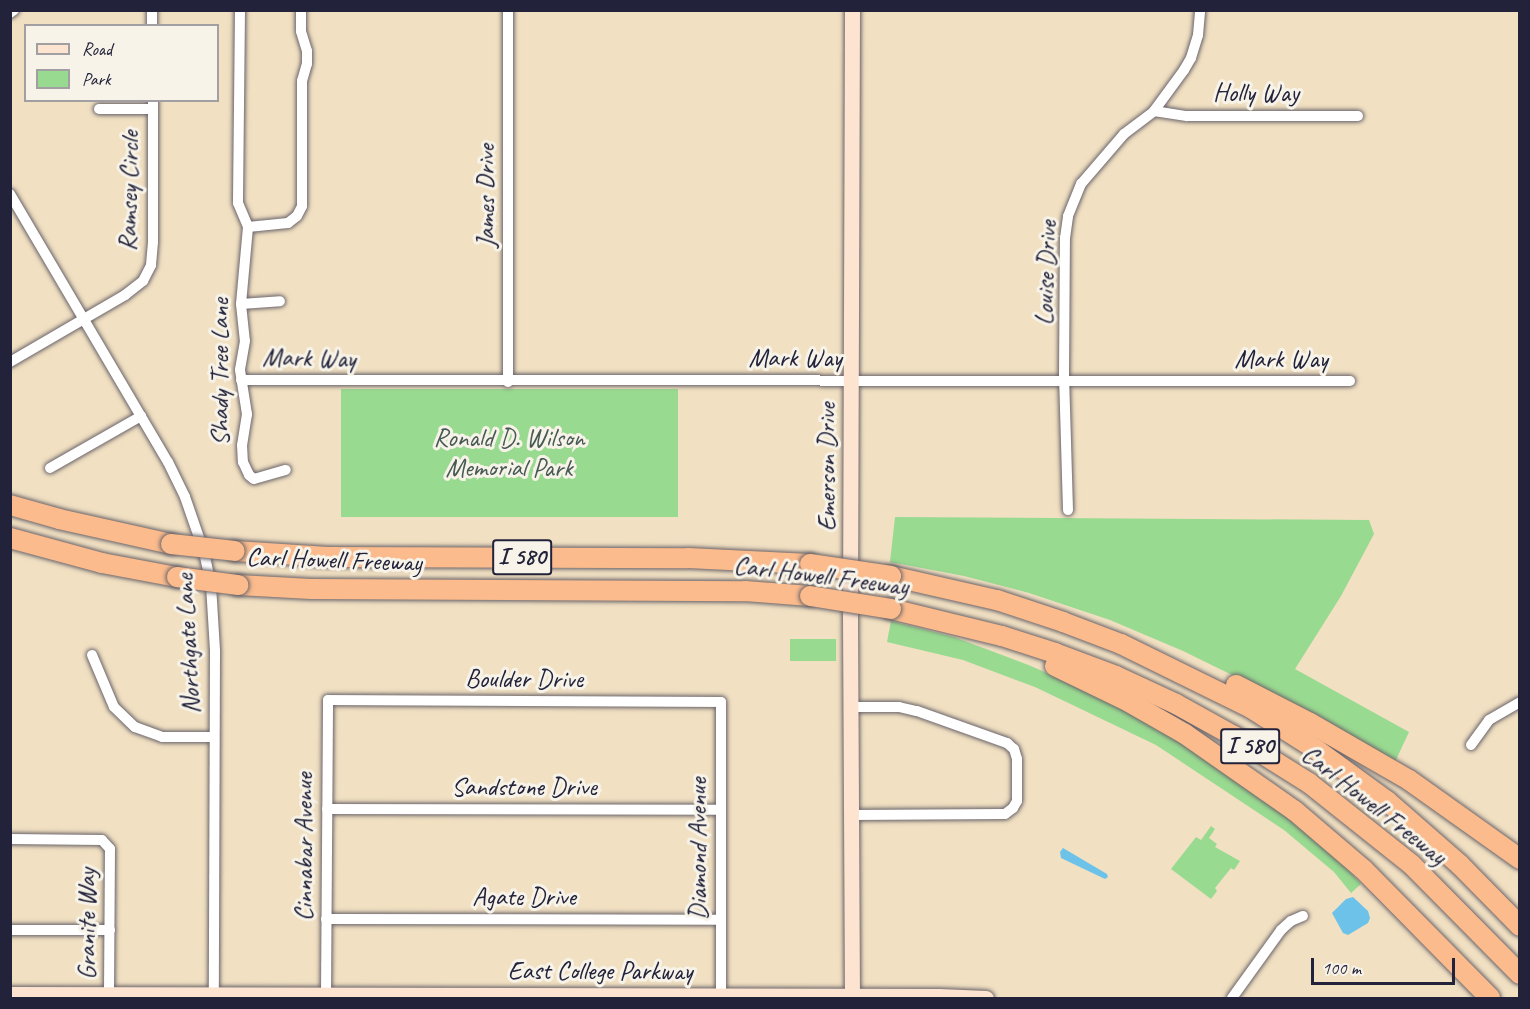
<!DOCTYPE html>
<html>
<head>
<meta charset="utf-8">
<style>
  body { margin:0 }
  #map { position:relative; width:1530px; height:1009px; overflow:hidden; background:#f1e0c2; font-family:Caveat,sans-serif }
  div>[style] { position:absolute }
  .green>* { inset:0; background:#99da91; transform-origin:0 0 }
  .water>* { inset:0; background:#6cc2e9 }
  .roads { filter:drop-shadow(0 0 2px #6a646a) drop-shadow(0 0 2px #6a646a) }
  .street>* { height:10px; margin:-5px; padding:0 5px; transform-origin:5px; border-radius:5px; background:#fff }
  .secondary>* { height:15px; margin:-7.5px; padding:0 7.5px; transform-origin:7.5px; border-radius:7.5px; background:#fde4d1 }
  .highway>* { height:20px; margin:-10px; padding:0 10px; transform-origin:10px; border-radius:10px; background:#fbbb8c }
  .bridges { filter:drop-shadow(0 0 2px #6a646a) drop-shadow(0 0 2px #6a646a) }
  .highway-bridge>* { height:20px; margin:-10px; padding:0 10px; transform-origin:10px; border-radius:10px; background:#fbbb8c }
  span { translate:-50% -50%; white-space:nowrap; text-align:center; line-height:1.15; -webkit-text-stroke:6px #f7f3e8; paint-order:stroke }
  .shield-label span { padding:2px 4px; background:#f7f3e8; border:2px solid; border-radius:4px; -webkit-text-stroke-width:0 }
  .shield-label { font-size:24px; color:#22223b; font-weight:700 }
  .street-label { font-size:26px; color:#22223b }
  .park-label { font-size:26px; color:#465955 }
  .frame { position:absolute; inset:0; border:12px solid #22223b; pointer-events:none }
  .legend { position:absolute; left:24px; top:24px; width:195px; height:78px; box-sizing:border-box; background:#f7f3e8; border:2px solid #a29fa3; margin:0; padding:8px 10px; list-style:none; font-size:18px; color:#22223b }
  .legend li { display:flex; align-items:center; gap:12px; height:30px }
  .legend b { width:30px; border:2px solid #a29fa3 }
  .scale { position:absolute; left:1311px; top:958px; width:144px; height:27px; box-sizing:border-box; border:3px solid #22223b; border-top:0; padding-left:8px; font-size:18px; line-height:21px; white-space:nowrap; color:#22223b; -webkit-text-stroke:4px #f7f3e8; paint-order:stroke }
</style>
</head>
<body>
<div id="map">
  <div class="green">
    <div style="left:341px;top:389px;width:337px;height:128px"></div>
    <div style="clip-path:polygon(895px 517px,1369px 520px,1374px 534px,1341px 596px,1295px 669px,1409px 732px,1395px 762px,1275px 696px,1183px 651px,1110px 620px,1029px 593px,964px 576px,890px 562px)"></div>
    <div style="clip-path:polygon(891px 621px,954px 637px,1031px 666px,1087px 691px,1151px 724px,1208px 760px,1271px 804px,1341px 862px,1361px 884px,1351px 893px,1334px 872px,1284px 830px,1156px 745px,1035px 687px,963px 660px,887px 642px)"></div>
    <div style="left:790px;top:639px;width:46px;height:22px"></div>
    <div style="clip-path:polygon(1211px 826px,1215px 829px,1209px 838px,1217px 844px,1215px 847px,1240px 861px,1234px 870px,1231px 868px,1215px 888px,1217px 891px,1211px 899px,1171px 869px,1196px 837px,1201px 840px)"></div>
  </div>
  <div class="water">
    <div style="clip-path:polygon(1063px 848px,1107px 874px,1108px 877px,1105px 879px,1061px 858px,1060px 852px)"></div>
    <div style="clip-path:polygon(1353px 897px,1368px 911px,1370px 918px,1368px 923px,1348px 935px,1343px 933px,1332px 913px,1346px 899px)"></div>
  </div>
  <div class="roads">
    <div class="street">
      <div style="left:152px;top:10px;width:16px;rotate:90deg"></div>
      <div style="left:240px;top:10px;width:193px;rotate:90.6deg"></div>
      <div style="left:238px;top:203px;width:26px;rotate:67deg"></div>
      <div style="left:248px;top:227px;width:40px;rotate:-5.7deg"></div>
      <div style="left:288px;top:223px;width:11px;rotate:-38deg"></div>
      <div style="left:297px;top:216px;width:11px;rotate:-63deg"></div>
      <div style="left:302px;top:206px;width:125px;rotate:-90deg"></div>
      <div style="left:302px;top:81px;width:18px;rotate:-74deg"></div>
      <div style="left:307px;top:64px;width:13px;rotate:-90deg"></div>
      <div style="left:307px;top:51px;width:21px;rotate:-107deg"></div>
      <div style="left:301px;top:31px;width:21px;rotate:-90deg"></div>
      <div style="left:10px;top:13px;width:5px;rotate:-37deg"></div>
      <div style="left:99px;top:109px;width:54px"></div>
      <div style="left:1154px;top:111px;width:33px;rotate:9deg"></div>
      <div style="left:1187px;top:116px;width:171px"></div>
      <div style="left:10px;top:194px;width:311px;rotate:59.5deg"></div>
      <div style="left:168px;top:462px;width:39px;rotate:64deg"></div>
      <div style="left:185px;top:497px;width:58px;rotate:70.9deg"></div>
      <div style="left:204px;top:552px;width:34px;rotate:78deg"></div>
      <div style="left:211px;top:585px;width:66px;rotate:86.5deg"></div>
      <div style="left:215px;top:651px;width:347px;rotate:90.2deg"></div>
      <div style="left:248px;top:227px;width:77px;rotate:95.2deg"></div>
      <div style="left:241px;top:304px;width:37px;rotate:84deg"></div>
      <div style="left:245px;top:341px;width:29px;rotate:100deg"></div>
      <div style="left:240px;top:370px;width:45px;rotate:81deg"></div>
      <div style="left:247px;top:414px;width:31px;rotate:99deg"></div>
      <div style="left:242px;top:445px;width:17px;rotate:87deg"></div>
      <div style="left:243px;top:462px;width:14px;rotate:65deg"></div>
      <div style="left:249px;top:475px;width:6px;rotate:39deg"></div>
      <div style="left:254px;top:479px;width:33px;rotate:-16deg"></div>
      <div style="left:241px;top:304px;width:39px;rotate:-4deg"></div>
      <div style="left:10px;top:362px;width:133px;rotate:-30.2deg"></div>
      <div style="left:125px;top:295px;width:23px;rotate:-38deg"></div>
      <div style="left:143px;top:281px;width:18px;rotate:-63deg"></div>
      <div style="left:151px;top:265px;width:23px;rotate:-85deg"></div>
      <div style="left:153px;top:242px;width:142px;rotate:-90deg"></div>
      <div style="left:241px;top:380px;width:1109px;rotate:0.05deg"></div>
      <div style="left:508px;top:382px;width:372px;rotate:-90deg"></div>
      <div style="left:50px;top:468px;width:105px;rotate:-29.7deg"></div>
      <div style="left:1068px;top:510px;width:135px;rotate:-91.7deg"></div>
      <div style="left:1064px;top:375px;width:137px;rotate:-89.6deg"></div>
      <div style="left:1065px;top:238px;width:22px;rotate:-82deg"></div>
      <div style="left:1068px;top:216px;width:35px;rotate:-68deg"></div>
      <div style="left:1081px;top:184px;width:66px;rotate:-49.3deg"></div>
      <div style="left:1124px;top:134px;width:38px;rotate:-37deg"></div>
      <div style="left:1154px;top:111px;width:51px;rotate:-53.8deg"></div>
      <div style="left:1184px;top:70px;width:14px;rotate:-60deg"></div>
      <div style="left:1191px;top:58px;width:24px;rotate:-73deg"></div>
      <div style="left:1198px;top:35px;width:25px;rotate:-85deg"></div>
      <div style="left:92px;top:655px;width:56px;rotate:67.1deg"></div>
      <div style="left:114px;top:707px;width:29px;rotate:44deg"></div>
      <div style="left:135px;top:727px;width:29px;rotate:20deg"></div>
      <div style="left:162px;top:737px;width:52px"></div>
      <div style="left:850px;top:707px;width:49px"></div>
      <div style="left:899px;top:707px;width:18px;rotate:13deg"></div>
      <div style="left:917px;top:711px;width:96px;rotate:19.6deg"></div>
      <div style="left:1007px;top:743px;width:9px;rotate:41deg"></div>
      <div style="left:1014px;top:749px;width:10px;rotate:73deg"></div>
      <div style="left:1017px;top:759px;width:42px;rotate:90deg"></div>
      <div style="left:1017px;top:801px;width:8px;rotate:120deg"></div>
      <div style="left:1013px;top:808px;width:10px;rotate:143deg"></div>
      <div style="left:1005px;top:814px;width:154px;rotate:179.6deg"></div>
      <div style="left:1471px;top:745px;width:31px;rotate:-54deg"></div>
      <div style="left:1489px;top:720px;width:36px;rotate:-30deg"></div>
      <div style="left:327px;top:809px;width:394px;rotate:0.1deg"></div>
      <div style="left:10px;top:839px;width:92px;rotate:0.6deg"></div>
      <div style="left:102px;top:840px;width:12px;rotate:48deg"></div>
      <div style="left:110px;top:849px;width:145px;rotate:90.4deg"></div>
      <div style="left:326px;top:919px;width:395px;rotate:0.1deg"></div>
      <div style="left:10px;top:930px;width:100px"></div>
      <div style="left:326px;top:994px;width:294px;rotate:-89.6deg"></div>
      <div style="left:328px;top:700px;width:393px;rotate:0.3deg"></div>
      <div style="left:721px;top:702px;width:294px;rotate:90deg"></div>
      <div style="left:1232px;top:998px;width:84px;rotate:-54.2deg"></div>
      <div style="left:1281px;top:930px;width:13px;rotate:-42deg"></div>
      <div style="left:1291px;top:921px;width:13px;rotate:-23deg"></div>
    </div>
    <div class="secondary">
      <div style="left:10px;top:994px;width:929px;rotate:0.12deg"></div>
      <div style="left:939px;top:996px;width:47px;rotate:2.4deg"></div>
      <div style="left:852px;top:998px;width:384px;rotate:-90.3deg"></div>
      <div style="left:850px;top:614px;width:604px;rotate:-89.81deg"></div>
    </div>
    <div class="highway">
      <div style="left:10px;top:505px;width:51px;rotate:15.9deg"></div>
      <div style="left:59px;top:519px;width:115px;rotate:12.6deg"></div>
      <div style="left:10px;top:538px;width:95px;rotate:15.2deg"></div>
      <div style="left:102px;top:563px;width:76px;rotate:10.6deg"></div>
      <div style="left:235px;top:551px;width:93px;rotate:3.7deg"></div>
      <div style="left:328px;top:557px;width:360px;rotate:0.2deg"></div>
      <div style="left:688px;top:558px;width:122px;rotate:2.8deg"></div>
      <div style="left:891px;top:576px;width:109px;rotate:12.8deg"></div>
      <div style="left:997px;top:600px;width:70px;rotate:18.4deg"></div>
      <div style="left:1063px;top:622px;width:62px;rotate:20.8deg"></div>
      <div style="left:1121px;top:644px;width:145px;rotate:26.2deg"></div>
      <div style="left:1251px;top:708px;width:78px;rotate:32.5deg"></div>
      <div style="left:1317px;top:750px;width:87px;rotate:36.1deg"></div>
      <div style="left:1387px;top:801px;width:97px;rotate:41.2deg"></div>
      <div style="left:1460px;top:865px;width:86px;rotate:45.5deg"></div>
      <div style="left:238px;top:585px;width:73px;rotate:3.1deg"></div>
      <div style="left:311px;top:589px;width:434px;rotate:0.3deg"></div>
      <div style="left:745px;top:591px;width:65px;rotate:4.4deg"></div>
      <div style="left:891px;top:609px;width:114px;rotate:13.7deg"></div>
      <div style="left:1002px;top:636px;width:56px;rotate:17.8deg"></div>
      <div style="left:1055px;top:653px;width:65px;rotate:20.7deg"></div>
      <div style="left:1116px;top:676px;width:66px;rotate:25deg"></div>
      <div style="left:1176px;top:704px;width:66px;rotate:28.9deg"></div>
      <div style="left:1234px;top:736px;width:89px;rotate:32.1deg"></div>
      <div style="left:1309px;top:783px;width:130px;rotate:38.5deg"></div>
      <div style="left:1411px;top:864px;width:155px;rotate:45.3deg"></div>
      <div style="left:1055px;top:666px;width:82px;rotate:25.9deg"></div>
      <div style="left:1129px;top:702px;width:64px;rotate:29.7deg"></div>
      <div style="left:1185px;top:734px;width:134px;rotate:35deg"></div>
      <div style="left:1295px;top:811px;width:89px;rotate:40.5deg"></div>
      <div style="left:1363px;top:869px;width:181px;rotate:45.4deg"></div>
      <div style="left:1236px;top:685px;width:83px;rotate:27.2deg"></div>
      <div style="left:1310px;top:723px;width:114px;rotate:29.9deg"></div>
      <div style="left:1409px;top:780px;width:136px;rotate:35.4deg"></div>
    </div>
  </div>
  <div class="bridges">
    <div class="highway-bridge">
      <div style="left:171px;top:544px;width:64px;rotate:6.2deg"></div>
      <div style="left:810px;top:564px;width:82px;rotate:8.4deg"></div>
      <div style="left:177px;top:577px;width:62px;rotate:7.5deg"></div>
      <div style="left:810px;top:596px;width:82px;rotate:9.1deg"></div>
    </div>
  </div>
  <div class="shield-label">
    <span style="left:522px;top:557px">I 580</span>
    <span style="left:1250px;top:746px">I 580</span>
  </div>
  <div class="street-label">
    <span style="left:1256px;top:93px">Holly Way</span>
    <span style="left:129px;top:191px;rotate:-89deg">Ramsey Circle</span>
    <span style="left:486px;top:196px;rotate:-90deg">James Drive</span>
    <span style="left:1046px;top:273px;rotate:-88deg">Louise Drive</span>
    <span style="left:309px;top:358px;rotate:1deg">Mark Way</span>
    <span style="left:795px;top:358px">Mark Way</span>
    <span style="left:1281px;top:359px">Mark Way</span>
    <span style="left:220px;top:372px;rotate:-90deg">Shady Tree Lane</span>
    <span style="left:827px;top:467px;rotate:-90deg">Emerson Drive</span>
    <span style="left:334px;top:560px;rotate:2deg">Carl Howell Freeway</span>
    <span style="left:821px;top:576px;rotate:7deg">Carl Howell Freeway</span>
    <span style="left:188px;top:644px;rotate:-93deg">Northgate Lane</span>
    <span style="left:524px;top:679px">Boulder Drive</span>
    <span style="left:524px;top:787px">Sandstone Drive</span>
    <span style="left:1374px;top:805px;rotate:38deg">Carl Howell Freeway</span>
    <span style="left:304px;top:847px;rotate:-90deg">Cinnabar Avenue</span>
    <span style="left:698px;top:849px;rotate:-90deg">Diamond Avenue</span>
    <span style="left:524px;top:897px">Agate Drive</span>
    <span style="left:87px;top:924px;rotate:-90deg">Granite Way</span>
    <span style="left:600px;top:971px">East College Parkway</span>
  </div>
  <div class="park-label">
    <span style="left:509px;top:453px">Ronald D. Wilson<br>Memorial Park</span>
  </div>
  <div class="frame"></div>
  <ul class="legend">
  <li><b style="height:8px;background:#fde4d1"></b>Road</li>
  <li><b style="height:16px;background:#99da91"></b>Park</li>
  </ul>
  <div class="scale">100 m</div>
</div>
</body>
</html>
